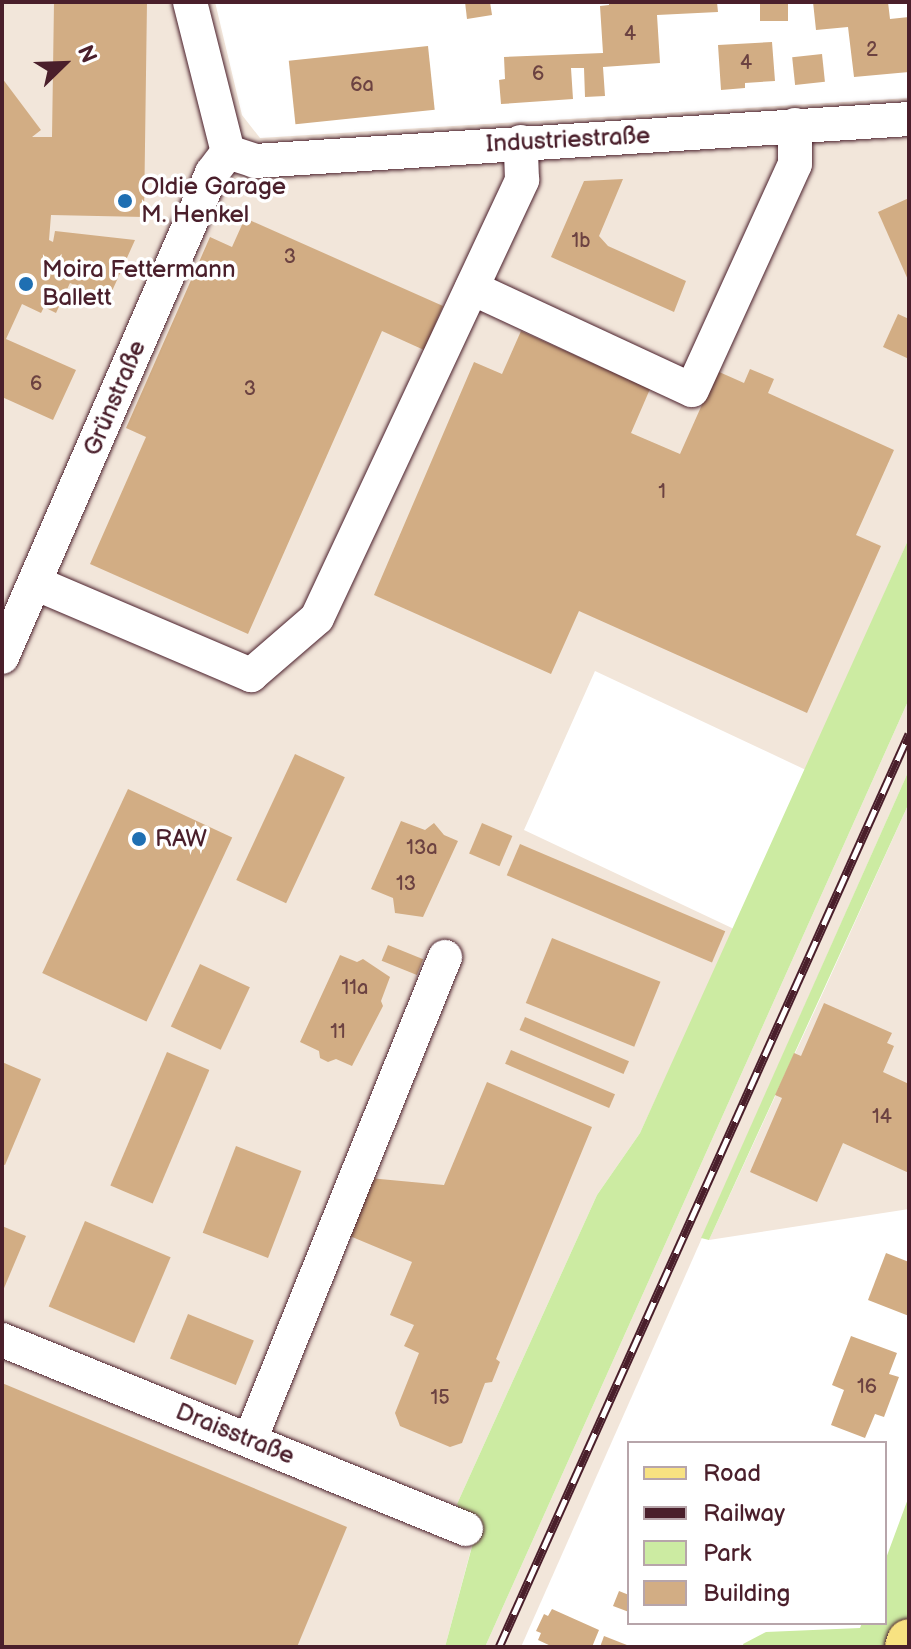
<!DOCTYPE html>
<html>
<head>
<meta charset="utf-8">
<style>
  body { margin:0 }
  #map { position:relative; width:911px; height:1649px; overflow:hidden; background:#fff; font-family:"Balsamiq Sans",sans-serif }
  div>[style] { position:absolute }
  .built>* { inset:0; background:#f2e6da }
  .green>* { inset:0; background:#cceba2 }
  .building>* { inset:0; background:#d2ad84; transform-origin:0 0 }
  .roads { filter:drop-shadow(0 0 2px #4a1f2b) drop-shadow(0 0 2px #4a1f2b) }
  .minor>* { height:34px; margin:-17px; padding:0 17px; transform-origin:17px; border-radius:17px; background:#fff }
  .major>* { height:44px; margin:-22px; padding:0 22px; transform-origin:22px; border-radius:22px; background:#f8e281 }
  .rail>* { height:9px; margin-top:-4.5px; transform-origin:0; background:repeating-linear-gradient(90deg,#fff 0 18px,#4a1f2b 0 36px); box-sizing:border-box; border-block:2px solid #4a1f2b }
  .dots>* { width:22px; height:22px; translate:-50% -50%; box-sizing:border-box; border:4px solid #fff; border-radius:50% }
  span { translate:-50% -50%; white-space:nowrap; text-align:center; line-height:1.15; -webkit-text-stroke:7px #fff; paint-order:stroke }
  .number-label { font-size:20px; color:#6c4241 }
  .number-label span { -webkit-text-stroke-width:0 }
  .street-label { font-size:24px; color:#4a1f2b }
  .poi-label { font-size:24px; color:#4a1f2b }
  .left { translate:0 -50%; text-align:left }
  .frame { position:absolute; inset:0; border:4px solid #4a1f2b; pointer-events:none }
  .legend { position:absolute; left:627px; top:1441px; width:260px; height:184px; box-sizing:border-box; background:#fff; border:2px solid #b7a5aa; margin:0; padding:10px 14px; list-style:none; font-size:24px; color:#4a1f2b }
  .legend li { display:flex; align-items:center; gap:16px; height:40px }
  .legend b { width:40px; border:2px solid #b7a5aa }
  .north { position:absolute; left:24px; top:24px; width:80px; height:80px; -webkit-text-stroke:6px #fff; paint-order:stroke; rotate:67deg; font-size:22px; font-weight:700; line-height:32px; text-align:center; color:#4a1f2b }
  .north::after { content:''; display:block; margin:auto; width:28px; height:36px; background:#4a1f2b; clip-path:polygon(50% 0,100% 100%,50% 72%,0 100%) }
</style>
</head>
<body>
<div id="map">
  <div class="built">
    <div style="clip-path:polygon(2px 2px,215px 2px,242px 115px,260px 138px,909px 98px,909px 538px,806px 770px,595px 671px,524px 830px,734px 929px,640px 1133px,597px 1195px,457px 1504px,474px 1538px,445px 1647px,2px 1647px)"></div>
    <div style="clip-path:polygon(909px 699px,909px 770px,521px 1647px,485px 1647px)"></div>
    <div style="clip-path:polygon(909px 803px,909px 1209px,709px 1240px,821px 997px)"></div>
  </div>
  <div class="green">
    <div style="clip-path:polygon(909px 538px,909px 699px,485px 1647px,445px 1647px,474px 1539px,457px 1504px,597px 1195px,640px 1133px)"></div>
    <div style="clip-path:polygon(909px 770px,909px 803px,709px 1240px,701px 1238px)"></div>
    <div style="clip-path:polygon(909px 1496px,909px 1647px,744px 1647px,743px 1644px,766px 1632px,860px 1628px,862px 1623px,885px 1623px,885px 1561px)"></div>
  </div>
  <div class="building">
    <div style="clip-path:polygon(54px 2px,147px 2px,144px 217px,51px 215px,49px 240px,53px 242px,55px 231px,135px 240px,108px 300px,70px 283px,56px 313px,44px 307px,41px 313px,22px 304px,6px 339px,76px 370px,53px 420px,2px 397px,2px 78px,41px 130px,32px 137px,52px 137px)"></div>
    <div style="clip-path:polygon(465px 2px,490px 2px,492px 15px,467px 19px)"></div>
    <div style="clip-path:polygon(609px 2px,717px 2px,718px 12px,657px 15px,660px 63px,603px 67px,605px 96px,585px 97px,584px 68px,571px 68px,573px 99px,501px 104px,499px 80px,505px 79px,504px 57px,603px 53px,600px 6px,609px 5px)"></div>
    <div style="left:760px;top:2px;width:28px;height:19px"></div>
    <div style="clip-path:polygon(813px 2px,888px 2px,890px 19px,909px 17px,909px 72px,854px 77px,848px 27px,816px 30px)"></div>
    <div style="clip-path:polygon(772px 42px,775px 81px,745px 83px,745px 88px,721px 90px,718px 45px)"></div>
    <div style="left:428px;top:46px;width:64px;height:140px;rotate:84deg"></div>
    <div style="left:822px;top:54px;width:28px;height:30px;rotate:84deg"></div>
    <div style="clip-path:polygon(623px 179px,599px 236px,608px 246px,686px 281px,674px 312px,551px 257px,584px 181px)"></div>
    <div style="clip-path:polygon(909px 198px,909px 282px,878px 212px)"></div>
    <div style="clip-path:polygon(245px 218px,443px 306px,424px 350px,382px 331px,248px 634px,90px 564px,146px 437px,126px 428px,210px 237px,232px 247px)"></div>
    <div style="clip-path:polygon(898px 314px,909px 319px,909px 359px,883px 347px)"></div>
    <div style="clip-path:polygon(521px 331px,650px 389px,631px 433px,680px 454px,717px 371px,744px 383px,750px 369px,774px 379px,768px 393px,894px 450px,856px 535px,881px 546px,807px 713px,579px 611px,551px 674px,374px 595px,474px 362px,502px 374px)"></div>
    <div style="left:295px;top:754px;width:55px;height:139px;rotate:25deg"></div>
    <div style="left:128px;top:789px;width:115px;height:203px;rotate:25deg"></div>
    <div style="clip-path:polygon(401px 821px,425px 830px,434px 823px,444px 835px,458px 841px,423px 917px,395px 913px,393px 898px,371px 889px)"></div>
    <div style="left:482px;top:823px;width:33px;height:33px;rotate:23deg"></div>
    <div style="left:520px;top:844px;width:223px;height:34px;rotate:23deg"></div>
    <div style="left:552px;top:938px;width:117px;height:70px;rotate:22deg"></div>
    <div style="left:388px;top:945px;width:38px;height:17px;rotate:22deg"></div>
    <div style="clip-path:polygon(340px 955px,357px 962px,363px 959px,390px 977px,381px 1001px,383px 1006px,352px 1066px,336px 1059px,328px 1062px,320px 1058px,319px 1051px,300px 1042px)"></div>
    <div style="left:200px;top:964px;width:55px;height:69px;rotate:25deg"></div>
    <div style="clip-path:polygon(824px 1003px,892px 1033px,887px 1043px,894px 1046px,883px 1072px,909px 1084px,909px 1173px,843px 1143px,817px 1202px,750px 1172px,782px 1098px,775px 1095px,794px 1053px,801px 1056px)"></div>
    <div style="left:525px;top:1017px;width:113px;height:14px;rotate:23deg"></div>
    <div style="left:511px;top:1050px;width:113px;height:15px;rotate:23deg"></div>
    <div style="left:167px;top:1052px;width:46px;height:145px;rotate:23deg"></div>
    <div style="clip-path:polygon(2px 1062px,41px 1079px,5px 1165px,2px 1164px)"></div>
    <div style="clip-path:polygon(487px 1082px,592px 1127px,496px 1359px,500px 1362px,492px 1382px,485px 1383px,462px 1443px,450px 1447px,400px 1426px,395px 1413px,419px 1353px,404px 1346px,414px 1325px,390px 1315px,412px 1262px,345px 1234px,369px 1178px,444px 1185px)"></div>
    <div style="left:236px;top:1146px;width:70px;height:93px;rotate:21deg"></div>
    <div style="left:85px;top:1221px;width:93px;height:93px;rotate:23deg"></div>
    <div style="clip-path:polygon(2px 1226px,26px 1236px,2px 1293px)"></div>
    <div style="clip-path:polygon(886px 1253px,909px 1262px,909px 1316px,868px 1300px)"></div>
    <div style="left:188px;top:1314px;width:71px;height:48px;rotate:22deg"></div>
    <div style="clip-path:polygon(851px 1336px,897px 1353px,889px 1374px,899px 1377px,884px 1417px,875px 1414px,865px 1438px,831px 1425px,844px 1390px,832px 1385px)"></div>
    <div style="clip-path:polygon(2px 1383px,347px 1527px,297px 1647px,2px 1647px)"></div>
    <div style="clip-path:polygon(619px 1591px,629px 1595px,629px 1612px,613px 1606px)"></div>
    <div style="clip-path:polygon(552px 1609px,599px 1630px,592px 1647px,553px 1647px,538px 1640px,541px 1633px,536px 1631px,544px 1614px,548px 1616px)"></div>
    <div style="clip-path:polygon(604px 1636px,632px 1647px,600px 1647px)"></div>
  </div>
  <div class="roads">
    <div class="minor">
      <div style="left:190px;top:2px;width:155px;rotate:75.8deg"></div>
      <div style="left:228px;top:152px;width:28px;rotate:18deg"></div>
      <div style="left:255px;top:161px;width:655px;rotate:-3.67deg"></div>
      <div style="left:472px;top:288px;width:242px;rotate:24.9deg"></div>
      <div style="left:692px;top:390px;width:248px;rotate:-65.5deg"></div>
      <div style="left:795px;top:164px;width:39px;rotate:-90deg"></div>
      <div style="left:35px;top:583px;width:235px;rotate:23.1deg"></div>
      <div style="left:251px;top:675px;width:87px;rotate:-40.8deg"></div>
      <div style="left:317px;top:618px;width:484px;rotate:-64.9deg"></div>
      <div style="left:522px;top:180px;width:38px;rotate:-92deg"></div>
      <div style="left:2px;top:657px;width:528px;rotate:-66.54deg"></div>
      <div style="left:212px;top:173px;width:26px;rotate:-53deg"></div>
      <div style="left:2px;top:1340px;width:501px;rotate:22.16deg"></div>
      <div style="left:250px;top:1440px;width:521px;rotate:-68.01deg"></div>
    </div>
    <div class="major">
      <div style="left:907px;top:1647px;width:6px;rotate:-72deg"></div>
    </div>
  </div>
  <div class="rail">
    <div style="left:499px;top:1647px;width:1001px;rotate:-65.82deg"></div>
  </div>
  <div class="dots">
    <div style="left:125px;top:201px;background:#1f6fb2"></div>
    <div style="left:26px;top:284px;background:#1f6fb2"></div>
    <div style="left:139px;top:839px;background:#1f6fb2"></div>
  </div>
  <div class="number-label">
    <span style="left:630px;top:34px">4</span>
    <span style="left:872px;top:50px">2</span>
    <span style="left:746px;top:63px">4</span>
    <span style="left:538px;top:74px">6</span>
    <span style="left:362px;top:85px">6a</span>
    <span style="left:581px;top:241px">1b</span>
    <span style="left:290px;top:257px">3</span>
    <span style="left:36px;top:384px">6</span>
    <span style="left:250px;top:389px">3</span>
    <span style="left:662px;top:492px">1</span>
    <span style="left:422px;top:848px">13a</span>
    <span style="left:406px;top:884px">13</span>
    <span style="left:355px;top:988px">11a</span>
    <span style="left:338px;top:1032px">11</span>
    <span style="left:882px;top:1117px">14</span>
    <span style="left:867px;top:1387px">16</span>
    <span style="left:440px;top:1398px">15</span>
  </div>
  <div class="street-label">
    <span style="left:568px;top:140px;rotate:-3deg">Industriestraße</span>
    <span style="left:115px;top:398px;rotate:-67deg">Grünstraße</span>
    <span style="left:235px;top:1434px;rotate:22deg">Draisstraße</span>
  </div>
  <div class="poi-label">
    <span class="left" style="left:141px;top:201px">Oldie Garage<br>M. Henkel</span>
    <span class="left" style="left:42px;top:284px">Moira Fettermann<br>Ballett</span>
    <span class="left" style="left:155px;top:839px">RAW</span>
  </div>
  <div class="frame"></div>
  <ul class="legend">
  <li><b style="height:10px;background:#f8e281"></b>Road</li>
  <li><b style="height:10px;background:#4a1f2b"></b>Railway</li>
  <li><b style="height:22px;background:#cceba2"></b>Park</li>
  <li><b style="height:22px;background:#d2ad84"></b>Building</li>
  </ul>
  <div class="north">N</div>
</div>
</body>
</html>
